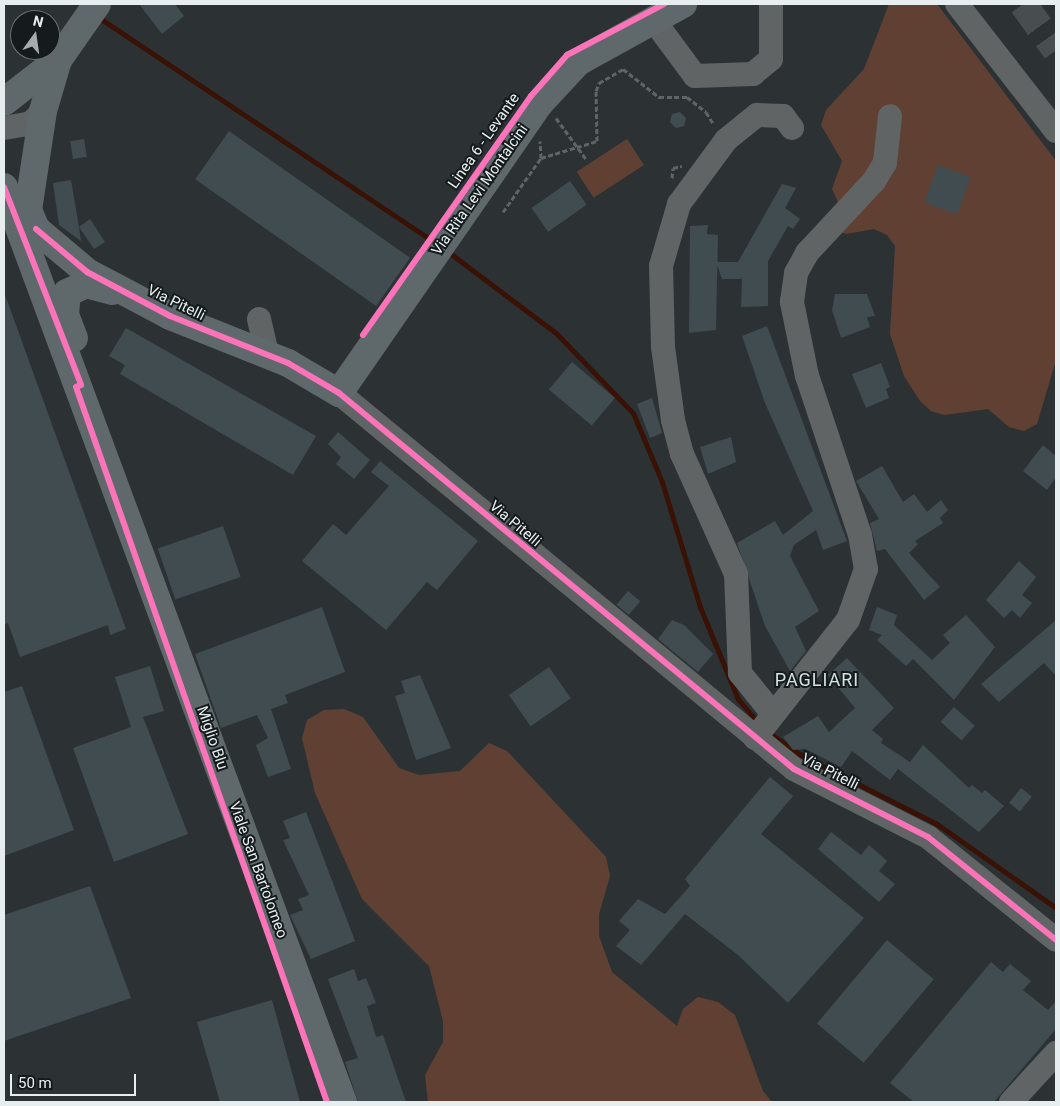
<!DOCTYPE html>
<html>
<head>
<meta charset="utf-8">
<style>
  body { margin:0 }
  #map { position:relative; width:1060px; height:1106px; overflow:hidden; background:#2c3234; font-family:Roboto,sans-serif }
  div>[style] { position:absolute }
  .green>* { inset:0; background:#614034; transform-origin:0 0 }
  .stream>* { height:5px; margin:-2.5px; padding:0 2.5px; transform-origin:2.5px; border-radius:2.5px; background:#391105 }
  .building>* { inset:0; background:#404c4f; transform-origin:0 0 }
  .highway-tunnel>* { height:28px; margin-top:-14px; transform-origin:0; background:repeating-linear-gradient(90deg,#484e50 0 28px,transparent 0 42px) }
  .path>* { height:3px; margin-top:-1.5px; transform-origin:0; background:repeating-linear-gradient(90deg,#5f6465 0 5px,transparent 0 7.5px) }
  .minor>* { height:24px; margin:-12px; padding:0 12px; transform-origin:12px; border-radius:12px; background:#606465 }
  .major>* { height:28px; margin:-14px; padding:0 14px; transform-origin:14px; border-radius:14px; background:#5f686a }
  .cycleway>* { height:6px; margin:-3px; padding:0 3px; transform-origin:3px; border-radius:3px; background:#fb73b8 }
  span { translate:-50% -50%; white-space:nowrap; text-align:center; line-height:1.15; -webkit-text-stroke:4px #151b1c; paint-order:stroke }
  .street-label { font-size:15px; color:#e6eef0 }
  .quarter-label { font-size:18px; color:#d3e3e6; letter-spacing:1px }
  .frame { position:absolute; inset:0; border:5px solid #e6eef0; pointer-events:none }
  .north { position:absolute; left:10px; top:10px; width:50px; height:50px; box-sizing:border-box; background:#151b1c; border:1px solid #696f71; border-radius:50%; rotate:14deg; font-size:14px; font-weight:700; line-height:20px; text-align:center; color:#e6eef0 }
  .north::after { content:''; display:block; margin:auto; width:18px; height:22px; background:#a5acae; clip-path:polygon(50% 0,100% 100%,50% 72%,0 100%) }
  .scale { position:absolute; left:10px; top:1074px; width:126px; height:22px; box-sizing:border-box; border:2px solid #e6eef0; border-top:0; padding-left:6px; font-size:15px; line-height:18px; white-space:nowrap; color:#e6eef0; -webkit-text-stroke:4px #151b1c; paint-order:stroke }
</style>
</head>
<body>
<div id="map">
  <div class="green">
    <div style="clip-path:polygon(889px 4px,937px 4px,1056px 161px,1056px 360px,1037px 424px,1024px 431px,1009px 427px,988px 409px,944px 415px,931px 411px,920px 401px,904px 376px,890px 334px,895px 246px,887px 235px,874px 229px,846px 234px,832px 228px,838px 202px,832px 189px,842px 161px,821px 125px,826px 110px,864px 69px)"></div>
    <div style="left:627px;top:139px;width:31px;height:60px;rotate:57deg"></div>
    <div style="clip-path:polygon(344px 709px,363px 717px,399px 768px,419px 775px,460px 771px,489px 743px,507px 751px,606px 857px,610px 876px,599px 914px,599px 936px,612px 972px,677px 1026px,683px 1009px,698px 997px,718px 1002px,735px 1015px,763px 1091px,772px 1102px,428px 1102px,425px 1075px,443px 1042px,443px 1021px,429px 966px,362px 899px,315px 793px,302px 738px,307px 720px,324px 710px)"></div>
  </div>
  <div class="stream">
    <div style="left:98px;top:17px;width:404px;rotate:33.8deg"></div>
    <div style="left:447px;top:251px;width:136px;rotate:37deg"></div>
    <div style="left:556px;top:333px;width:111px;rotate:46.1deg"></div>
    <div style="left:633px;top:413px;width:75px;rotate:67.2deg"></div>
    <div style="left:662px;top:482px;width:131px;rotate:73.1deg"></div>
    <div style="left:700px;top:607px;width:100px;rotate:67.6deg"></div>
    <div style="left:738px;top:699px;width:31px;rotate:50deg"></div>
    <div style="left:768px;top:732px;width:40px;rotate:34.9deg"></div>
    <div style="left:801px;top:755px;width:153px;rotate:26.9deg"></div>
    <div style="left:937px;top:824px;width:146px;rotate:35.2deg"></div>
  </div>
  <div class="building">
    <div style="clip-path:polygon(139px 4px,175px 4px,184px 16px,162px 34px)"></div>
    <div style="clip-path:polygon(680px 112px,686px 118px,684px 126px,676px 128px,670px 122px,672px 114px)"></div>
    <div style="left:229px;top:131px;width:221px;height:59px;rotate:35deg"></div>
    <div style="left:84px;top:139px;width:18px;height:14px;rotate:81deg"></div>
    <div style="left:938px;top:165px;width:35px;height:40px;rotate:20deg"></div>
    <div style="clip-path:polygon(71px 180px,79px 227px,90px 219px,105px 242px,94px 249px,79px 227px,81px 241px,59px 225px,53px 183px)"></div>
    <div style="left:570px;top:181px;width:29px;height:47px;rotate:55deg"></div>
    <div style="clip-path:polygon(782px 184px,796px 188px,785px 208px,800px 219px,793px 229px,788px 226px,768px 261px,768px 306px,741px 307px,742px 279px,722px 279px,716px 262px,738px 262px)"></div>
    <div style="clip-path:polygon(708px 225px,707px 234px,718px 235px,716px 330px,689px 333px,690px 226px)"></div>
    <div style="clip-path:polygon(4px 292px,126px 629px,110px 635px,108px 625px,20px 657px,8px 623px,4px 625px)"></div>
    <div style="clip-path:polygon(835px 294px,867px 294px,875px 316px,867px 317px,870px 327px,841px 338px,832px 310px)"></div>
    <div style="clip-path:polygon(767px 326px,847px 541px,823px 550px,816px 530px,794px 545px,790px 556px,819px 611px,795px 627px,806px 651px,790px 671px,765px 626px,737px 543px,775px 521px,783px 535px,813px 511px,765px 403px,742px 336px)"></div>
    <div style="clip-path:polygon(126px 328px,316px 436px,293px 475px,120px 374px,125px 365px,109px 356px)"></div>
    <div style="left:572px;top:362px;width:56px;height:36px;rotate:40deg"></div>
    <div style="clip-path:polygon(881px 363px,890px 387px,886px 389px,889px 398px,866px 408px,852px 374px)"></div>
    <div style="clip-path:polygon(652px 398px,662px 433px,650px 438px,637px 404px)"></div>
    <div style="clip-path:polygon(338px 432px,370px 460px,354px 479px,336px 464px,341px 457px,328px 444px)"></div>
    <div style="clip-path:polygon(731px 437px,736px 462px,708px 474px,700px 447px)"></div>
    <div style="clip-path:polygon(1043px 445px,1056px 456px,1056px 477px,1047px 490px,1023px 471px)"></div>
    <div style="clip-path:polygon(380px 461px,478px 541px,437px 590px,427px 582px,386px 630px,302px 561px,333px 524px,346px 535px,389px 486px,371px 472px)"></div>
    <div style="clip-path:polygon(882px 466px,903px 502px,914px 494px,927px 512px,941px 500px,948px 510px,940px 518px,943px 523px,915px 541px,918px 544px,909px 553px,940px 587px,924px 600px,885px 549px,877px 551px,870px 523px,879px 519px,856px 481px)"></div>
    <div style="left:223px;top:526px;width:54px;height:69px;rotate:71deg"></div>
    <div style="clip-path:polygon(1019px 561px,1036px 577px,1022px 595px,1032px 603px,1020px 618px,1012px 610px,1004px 618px,986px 600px)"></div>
    <div style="left:628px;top:591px;width:16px;height:18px;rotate:40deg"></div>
    <div style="clip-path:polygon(322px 607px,345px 672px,285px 695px,288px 703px,271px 709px,291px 769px,268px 777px,256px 745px,268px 738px,257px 715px,221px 728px,195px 654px)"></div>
    <div style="clip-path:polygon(877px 607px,897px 615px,894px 625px,932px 660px,950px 643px,943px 635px,966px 615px,995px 647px,954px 700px,913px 659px,906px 666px,877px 640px,882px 635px,869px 630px)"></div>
    <div style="clip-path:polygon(672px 620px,684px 625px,713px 654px,698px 672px,658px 639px)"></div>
    <div style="clip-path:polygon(1056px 620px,1056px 676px,1044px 663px,999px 702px,981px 684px)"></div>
    <div style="clip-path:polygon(847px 658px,894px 708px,872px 730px,883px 739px,881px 743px,910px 762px,923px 745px,969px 788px,972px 785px,982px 793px,985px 790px,1004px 806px,979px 832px,898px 769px,890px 780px,852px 751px,841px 767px,806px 749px,793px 750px,783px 737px,818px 716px,829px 732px,855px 708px,828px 675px)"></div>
    <div style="clip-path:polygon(150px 666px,164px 711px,143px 717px,188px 834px,114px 862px,73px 748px,131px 727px,115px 677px)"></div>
    <div style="left:549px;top:667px;width:38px;height:49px;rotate:55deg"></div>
    <div style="clip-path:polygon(420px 675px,451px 748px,416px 760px,395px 696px,405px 693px,401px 681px)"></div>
    <div style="clip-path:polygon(22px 686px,74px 830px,4px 856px,4px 692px)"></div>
    <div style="left:954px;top:707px;width:28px;height:20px;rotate:42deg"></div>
    <div style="clip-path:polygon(770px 777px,793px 796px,761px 834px,864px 918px,788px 1003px,738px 955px,685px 914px,641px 965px,616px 946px,630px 930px,619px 921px,638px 899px,665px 914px,690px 886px,685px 879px)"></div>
    <div style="left:1021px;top:788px;width:14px;height:19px;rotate:39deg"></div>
    <div style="clip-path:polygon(306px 812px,355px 941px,311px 959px,290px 915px,303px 910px,298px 899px,309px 895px,283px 840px,290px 838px,283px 821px)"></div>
    <div style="clip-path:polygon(831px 832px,861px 855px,869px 845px,887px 861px,879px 871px,895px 884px,879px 902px,818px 849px)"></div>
    <div style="clip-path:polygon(90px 886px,131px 998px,4px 1041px,4px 915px)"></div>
    <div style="left:887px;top:940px;width:61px;height:109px;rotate:40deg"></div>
    <div style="clip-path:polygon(991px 962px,1003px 972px,1010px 964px,1031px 981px,1023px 990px,1048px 1010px,1056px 1001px,1056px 1029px,994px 1102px,914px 1102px,890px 1083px)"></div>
    <div style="clip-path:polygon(354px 969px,358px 981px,366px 978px,376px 1003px,367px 1006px,376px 1037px,383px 1035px,406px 1102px,358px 1102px,345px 1062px,358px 1058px,328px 979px)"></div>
    <div style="clip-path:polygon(272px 1000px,300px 1102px,220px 1102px,197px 1022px)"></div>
  </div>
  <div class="highway-tunnel">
    <div style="left:1023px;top:4px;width:57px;rotate:54.3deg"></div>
  </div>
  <div class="path">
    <div style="left:556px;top:118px;width:51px;rotate:53.8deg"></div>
    <div style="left:541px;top:158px;width:59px;rotate:-16.9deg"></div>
    <div style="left:597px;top:141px;width:50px;rotate:-91.1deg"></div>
    <div style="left:596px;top:91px;width:9px;rotate:-69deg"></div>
    <div style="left:599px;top:83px;width:28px;rotate:-30deg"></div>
    <div style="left:623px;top:69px;width:46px;rotate:37.9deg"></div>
    <div style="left:659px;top:97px;width:28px"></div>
    <div style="left:687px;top:97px;width:24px;rotate:38deg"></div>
    <div style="left:706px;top:112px;width:15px;rotate:58deg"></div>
    <div style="left:672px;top:178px;width:10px;rotate:-84deg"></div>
    <div style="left:673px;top:168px;width:9px;rotate:-13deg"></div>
    <div style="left:503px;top:212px;width:66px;rotate:-54.9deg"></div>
    <div style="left:541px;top:158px;width:17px;rotate:-93deg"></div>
  </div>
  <div class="minor">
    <div style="left:957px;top:4px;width:161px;rotate:52.1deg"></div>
    <div style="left:655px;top:22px;width:67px;rotate:53.5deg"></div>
    <div style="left:695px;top:76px;width:58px;rotate:-2deg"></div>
    <div style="left:753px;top:74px;width:23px;rotate:-40deg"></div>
    <div style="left:771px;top:59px;width:55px;rotate:-90deg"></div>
    <div style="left:4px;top:128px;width:27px;rotate:-10deg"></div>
    <div style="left:31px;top:123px;width:17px;rotate:-45deg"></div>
    <div style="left:259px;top:319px;width:37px;rotate:77deg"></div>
    <div style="left:339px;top:393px;width:590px;rotate:39.57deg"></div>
    <div style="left:794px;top:769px;width:150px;rotate:26.9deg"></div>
    <div style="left:928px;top:837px;width:164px;rotate:38.8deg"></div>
    <div style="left:773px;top:714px;width:53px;rotate:-128.8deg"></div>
    <div style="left:740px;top:673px;width:99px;rotate:-92.3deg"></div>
    <div style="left:736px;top:574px;width:132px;rotate:-114.2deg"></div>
    <div style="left:682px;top:454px;width:35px;rotate:-105deg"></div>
    <div style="left:673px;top:420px;width:74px;rotate:-97.8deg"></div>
    <div style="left:663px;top:347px;width:81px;rotate:-91.4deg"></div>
    <div style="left:661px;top:266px;width:65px;rotate:-73.8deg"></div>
    <div style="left:679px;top:204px;width:79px;rotate:-53.7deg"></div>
    <div style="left:726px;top:140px;width:40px;rotate:-39deg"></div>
    <div style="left:757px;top:115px;width:26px;rotate:2deg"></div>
    <div style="left:783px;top:116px;width:15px;rotate:53deg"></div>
    <div style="left:755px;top:738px;width:150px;rotate:-51.8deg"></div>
    <div style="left:848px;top:620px;width:54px;rotate:-70.6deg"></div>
    <div style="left:866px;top:569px;width:35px;rotate:-100deg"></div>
    <div style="left:860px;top:535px;width:168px;rotate:-108.4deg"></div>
    <div style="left:807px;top:376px;width:76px;rotate:-101.5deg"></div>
    <div style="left:792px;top:302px;width:29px;rotate:-82deg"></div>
    <div style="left:796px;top:273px;width:23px;rotate:-61deg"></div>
    <div style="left:807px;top:253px;width:98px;rotate:-47.1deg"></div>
    <div style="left:874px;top:181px;width:21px;rotate:-59deg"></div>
    <div style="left:885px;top:163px;width:47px;rotate:-83.9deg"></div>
    <div style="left:1011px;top:1102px;width:67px;rotate:-47.4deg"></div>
  </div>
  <div class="major">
    <div style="left:58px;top:60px;width:53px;rotate:106.4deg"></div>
    <div style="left:43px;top:111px;width:100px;rotate:98.6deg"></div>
    <div style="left:28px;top:210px;width:21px;rotate:67deg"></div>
    <div style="left:36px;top:229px;width:67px;rotate:40.1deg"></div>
    <div style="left:87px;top:272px;width:94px;rotate:27.9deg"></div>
    <div style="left:170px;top:316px;width:127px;rotate:21.7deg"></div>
    <div style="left:288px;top:363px;width:59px;rotate:30.5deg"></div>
    <div style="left:339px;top:393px;width:353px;rotate:-55.3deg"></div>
    <div style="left:540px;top:103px;width:56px;rotate:-47.2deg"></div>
    <div style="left:578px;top:62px;width:120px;rotate:-28.9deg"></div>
    <div style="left:4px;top:102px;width:68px;rotate:-37.9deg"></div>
    <div style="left:58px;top:60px;width:68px;rotate:-55.1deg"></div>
    <div style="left:4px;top:187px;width:976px;rotate:69.67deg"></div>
    <div style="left:74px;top:338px;width:26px;rotate:-111deg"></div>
    <div style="left:65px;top:314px;width:21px;rotate:-85deg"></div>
    <div style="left:67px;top:293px;width:21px;rotate:-25deg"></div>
    <div style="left:86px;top:284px;width:27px;rotate:15deg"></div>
  </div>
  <div class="cycleway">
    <div style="left:4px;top:187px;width:212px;rotate:68.7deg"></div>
    <div style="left:81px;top:385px;width:5px;rotate:158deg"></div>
    <div style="left:76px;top:387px;width:758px;rotate:70.66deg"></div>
    <div style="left:36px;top:229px;width:67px;rotate:40.1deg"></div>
    <div style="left:87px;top:272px;width:94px;rotate:27.9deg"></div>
    <div style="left:170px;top:316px;width:127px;rotate:21.7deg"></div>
    <div style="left:288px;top:363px;width:59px;rotate:30.5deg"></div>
    <div style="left:339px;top:393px;width:590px;rotate:39.57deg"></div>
    <div style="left:794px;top:769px;width:150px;rotate:26.9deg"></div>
    <div style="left:928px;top:837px;width:164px;rotate:38.8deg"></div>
    <div style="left:363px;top:335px;width:292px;rotate:-54.9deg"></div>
    <div style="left:531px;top:96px;width:55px;rotate:-48.7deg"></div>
    <div style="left:567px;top:55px;width:110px;rotate:-27.7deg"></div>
  </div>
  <div class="street-label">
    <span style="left:484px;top:141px;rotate:-55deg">Linea 6 - Levante</span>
    <span style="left:480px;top:190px;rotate:-55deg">Via Rita Levi Montalcini</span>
    <span style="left:176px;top:303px;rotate:26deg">Via Pitelli</span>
    <span style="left:515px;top:524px;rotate:40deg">Via Pitelli</span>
    <span style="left:212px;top:738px;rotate:71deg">Miglio Blu</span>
    <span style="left:830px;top:772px;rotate:27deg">Via Pitelli</span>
    <span style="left:258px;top:870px;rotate:70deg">Viale San Bartolomeo</span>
  </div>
  <div class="quarter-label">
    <span style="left:817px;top:680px">PAGLIARI</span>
  </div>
  <div class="frame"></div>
  <div class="north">N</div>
  <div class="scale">50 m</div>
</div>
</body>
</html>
